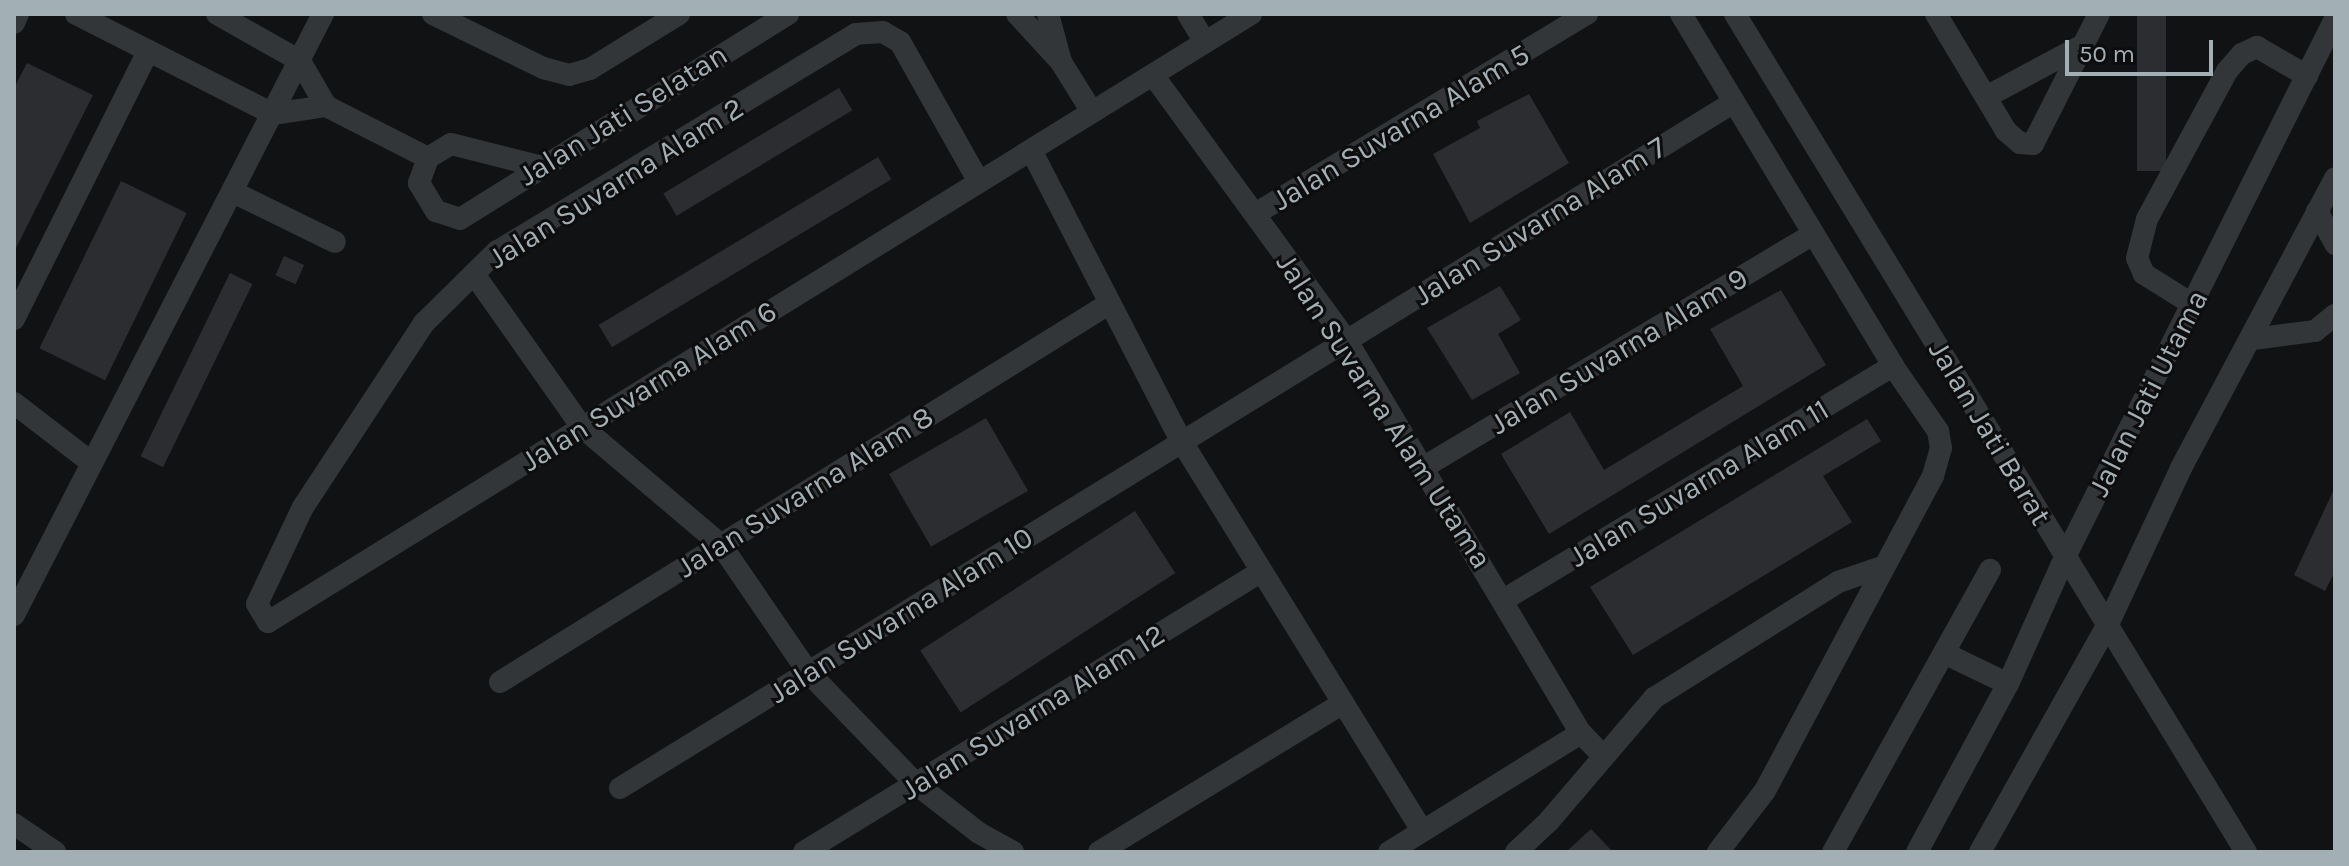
<!DOCTYPE html>
<html>
<head>
<meta charset="utf-8">
<style>
  body { margin:0 }
  #map { position:relative; width:2349px; height:866px; overflow:hidden; background:#111213; font-family:Karla,sans-serif }
  div>[style] { position:absolute }
  .building>* { inset:0; background:#2c2d30; transform-origin:0 0 }
  .minor>* { height:22px; margin:-11px; padding:0 11px; transform-origin:11px; border-radius:11px; background:#323638 }
  span { translate:-50% -50%; white-space:nowrap; text-align:center; line-height:1.15; -webkit-text-stroke:6px #0d0d0e; paint-order:stroke }
  .street-label { font-size:30px; color:#a2afb5 }
  .frame { position:absolute; inset:0; border:16px solid #a2afb5; pointer-events:none }
  .scale { position:absolute; left:2065px; top:40px; width:148px; height:36px; box-sizing:border-box; border:4px solid #a2afb5; border-top:0; padding-left:10px; font-size:24px; line-height:28px; white-space:nowrap; color:#a2afb5; -webkit-text-stroke:6px #0d0d0e; paint-order:stroke }
</style>
</head>
<body>
<div id="map">
  <div class="building">
    <div style="left:2137px;top:14px;width:29px;height:157px"></div>
    <div style="clip-path:polygon(27px 63px,93px 95px,14px 252px,14px 88px)"></div>
    <div style="left:839px;top:88px;width:26px;height:205px;rotate:59deg"></div>
    <div style="clip-path:polygon(1529px 94px,1569px 163px,1470px 223px,1433px 154px,1480px 128px,1477px 121px)"></div>
    <div style="left:878px;top:157px;width:26px;height:326px;rotate:59deg"></div>
    <div style="left:121px;top:181px;width:73px;height:186px;rotate:26deg"></div>
    <div style="left:284px;top:256px;width:22px;height:21px;rotate:24deg"></div>
    <div style="left:230px;top:273px;width:25px;height:204px;rotate:26deg"></div>
    <div style="clip-path:polygon(1500px 286px,1521px 320px,1498px 334px,1520px 373px,1472px 400px,1427px 328px)"></div>
    <div style="clip-path:polygon(1781px 290px,1826px 365px,1549px 534px,1501px 454px,1570px 412px,1604px 470px,1743px 386px,1710px 329px)"></div>
    <div style="left:986px;top:418px;width:84px;height:112px;rotate:60deg"></div>
    <div style="clip-path:polygon(1867px 419px,1881px 441px,1823px 476px,1852px 522px,1633px 655px,1590px 587px)"></div>
    <div style="clip-path:polygon(2335px 487px,2335px 571px,2325px 591px,2294px 575px)"></div>
    <div style="left:1135px;top:511px;width:74px;height:256px;rotate:57deg"></div>
    <div style="clip-path:polygon(1591px 829px,1613px 852px,1566px 852px)"></div>
  </div>
  <div class="minor">
    <div style="left:76px;top:14px;width:221px;rotate:26.9deg"></div>
    <div style="left:273px;top:114px;width:54px;rotate:-8.6deg"></div>
    <div style="left:217px;top:14px;width:95px;rotate:29.5deg"></div>
    <div style="left:300px;top:61px;width:52px;rotate:60deg"></div>
    <div style="left:326px;top:106px;width:114px;rotate:27deg"></div>
    <div style="left:433px;top:14px;width:123px;rotate:26.1deg"></div>
    <div style="left:543px;top:68px;width:27px;rotate:15deg"></div>
    <div style="left:569px;top:75px;width:22px;rotate:-16deg"></div>
    <div style="left:590px;top:69px;width:105px;rotate:-31.7deg"></div>
    <div style="left:1017px;top:14px;width:65px;rotate:47.5deg"></div>
    <div style="left:1061px;top:62px;width:59px;rotate:58.2deg"></div>
    <div style="left:1048px;top:14px;width:50px;rotate:74.8deg"></div>
    <div style="left:1188px;top:14px;width:33px;rotate:59deg"></div>
    <div style="left:1681px;top:14px;width:411px;rotate:58.9deg"></div>
    <div style="left:1893px;top:366px;width:79px;rotate:55.3deg"></div>
    <div style="left:1938px;top:431px;width:17px;rotate:80deg"></div>
    <div style="left:1941px;top:448px;width:29px;rotate:106deg"></div>
    <div style="left:1933px;top:476px;width:358px;rotate:118.1deg"></div>
    <div style="left:1764px;top:792px;width:76px;rotate:127.5deg"></div>
    <div style="left:1735px;top:14px;width:982px;rotate:58.63deg"></div>
    <div style="left:1936px;top:14px;width:136px;rotate:59.1deg"></div>
    <div style="left:2006px;top:131px;width:18px;rotate:41deg"></div>
    <div style="left:2020px;top:143px;width:13px;rotate:4deg"></div>
    <div style="left:2033px;top:144px;width:146px;rotate:-63.1deg"></div>
    <div style="left:14px;top:23px;width:10px;rotate:-66deg"></div>
    <div style="left:1153px;top:75px;width:329px;rotate:53.9deg"></div>
    <div style="left:1347px;top:341px;width:457px;rotate:59.2deg"></div>
    <div style="left:1581px;top:733px;width:30px;rotate:46deg"></div>
    <div style="left:1986px;top:97px;width:112px;rotate:-28.2deg"></div>
    <div style="left:1031px;top:150px;width:329px;rotate:62.7deg"></div>
    <div style="left:1182px;top:442px;width:457px;rotate:58.3deg"></div>
    <div style="left:538px;top:166px;width:90px;rotate:-165.8deg"></div>
    <div style="left:451px;top:144px;width:27px;rotate:149deg"></div>
    <div style="left:428px;top:158px;width:27px;rotate:110deg"></div>
    <div style="left:419px;top:183px;width:33px;rotate:59deg"></div>
    <div style="left:436px;top:211px;width:25px;rotate:18deg"></div>
    <div style="left:460px;top:219px;width:387px;rotate:-32deg"></div>
    <div style="left:979px;top:182px;width:161px;rotate:-119.4deg"></div>
    <div style="left:900px;top:42px;width:20px;rotate:-150deg"></div>
    <div style="left:883px;top:32px;width:27px;rotate:176deg"></div>
    <div style="left:856px;top:34px;width:419px;rotate:148.8deg"></div>
    <div style="left:497px;top:251px;width:103px;rotate:135.4deg"></div>
    <div style="left:424px;top:323px;width:220px;rotate:123.3deg"></div>
    <div style="left:303px;top:507px;width:107px;rotate:115.4deg"></div>
    <div style="left:257px;top:604px;width:21px;rotate:59deg"></div>
    <div style="left:268px;top:622px;width:1156px;rotate:-31.74deg"></div>
    <div style="left:235px;top:193px;width:111px;rotate:26.1deg"></div>
    <div style="left:2317px;top:211px;width:38px;rotate:61deg"></div>
    <div style="left:1255px;top:214px;width:388px;rotate:-31.1deg"></div>
    <div style="left:474px;top:274px;width:187px;rotate:54.8deg"></div>
    <div style="left:582px;top:427px;width:182px;rotate:40.3deg"></div>
    <div style="left:721px;top:545px;width:154px;rotate:55.6deg"></div>
    <div style="left:808px;top:672px;width:156px;rotate:46deg"></div>
    <div style="left:916px;top:784px;width:80px;rotate:37.9deg"></div>
    <div style="left:979px;top:833px;width:39px;rotate:29deg"></div>
    <div style="left:2192px;top:304px;width:57px;rotate:-148deg"></div>
    <div style="left:2144px;top:274px;width:17px;rotate:-114deg"></div>
    <div style="left:2137px;top:258px;width:40px;rotate:-75.6deg"></div>
    <div style="left:2147px;top:219px;width:168px;rotate:-61.6deg"></div>
    <div style="left:2227px;top:71px;width:23px;rotate:-49deg"></div>
    <div style="left:2242px;top:54px;width:17px;rotate:-25deg"></div>
    <div style="left:2257px;top:47px;width:58px;rotate:30.1deg"></div>
    <div style="left:14px;top:319px;width:300px;rotate:-63.4deg"></div>
    <div style="left:2253px;top:339px;width:63px;rotate:-7.4deg"></div>
    <div style="left:2315px;top:331px;width:26px;rotate:-39deg"></div>
    <div style="left:14px;top:403px;width:98px;rotate:37.6deg"></div>
    <div style="left:1424px;top:467px;width:454px;rotate:-30.9deg"></div>
    <div style="left:1505px;top:599px;width:453px;rotate:-31deg"></div>
    <div style="left:14px;top:615px;width:676px;rotate:-62.79deg"></div>
    <div style="left:1944px;top:653px;width:71px;rotate:25.8deg"></div>
    <div style="left:500px;top:682px;width:718px;rotate:-31.85deg"></div>
    <div style="left:620px;top:788px;width:1308px;rotate:-31.62deg"></div>
    <div style="left:14px;top:824px;width:50px;rotate:34.3deg"></div>
    <div style="left:804px;top:852px;width:537px;rotate:-31.53deg"></div>
    <div style="left:1099px;top:852px;width:286px;rotate:-31.4deg"></div>
    <div style="left:1389px;top:852px;width:226px;rotate:-31.8deg"></div>
    <div style="left:1516px;top:852px;width:45px;rotate:-43.2deg"></div>
    <div style="left:1549px;top:821px;width:162px;rotate:-49.5deg"></div>
    <div style="left:1654px;top:698px;width:218px;rotate:-32.2deg"></div>
    <div style="left:1838px;top:582px;width:43px;rotate:-18.9deg"></div>
    <div style="left:1833px;top:852px;width:323px;rotate:-60.9deg"></div>
    <div style="left:1917px;top:852px;width:191px;rotate:-61.6deg"></div>
    <div style="left:2008px;top:684px;width:139px;rotate:-65.8deg"></div>
    <div style="left:2065px;top:557px;width:602px;rotate:-63.35deg"></div>
    <div style="left:1980px;top:852px;width:264px;rotate:-60.7deg"></div>
    <div style="left:2109px;top:622px;width:170px;rotate:-64.9deg"></div>
    <div style="left:2181px;top:468px;width:328px;rotate:-62deg"></div>
  </div>
  <div class="street-label">
    <span style="left:623px;top:115px;rotate:-32deg">Jalan Jati Selatan</span>
    <span style="left:1401px;top:127px;rotate:-31deg">Jalan Suvarna Alam 5</span>
    <span style="left:616px;top:183px;rotate:-32deg">Jalan Suvarna Alam 2</span>
    <span style="left:1540px;top:221px;rotate:-32deg">Jalan Suvarna Alam 7</span>
    <span style="left:1619px;top:351px;rotate:-31deg">Jalan Suvarna Alam 9</span>
    <span style="left:649px;top:386px;rotate:-32deg">Jalan Suvarna Alam 6</span>
    <span style="left:2148px;top:393px;rotate:-63deg">Jalan Jati Utama</span>
    <span style="left:1384px;top:411px;rotate:57deg">Jalan Suvarna Alam Utama</span>
    <span style="left:1990px;top:433px;rotate:59deg">Jalan Jati Barat</span>
    <span style="left:1699px;top:483px;rotate:-31deg">Jalan Suvarna Alam 11</span>
    <span style="left:805px;top:492px;rotate:-32deg">Jalan Suvarna Alam 8</span>
    <span style="left:901px;top:615px;rotate:-32deg">Jalan Suvarna Alam 10</span>
    <span style="left:1033px;top:712px;rotate:-32deg">Jalan Suvarna Alam 12</span>
  </div>
  <div class="frame"></div>
  <div class="scale">50 m</div>
</div>
</body>
</html>
